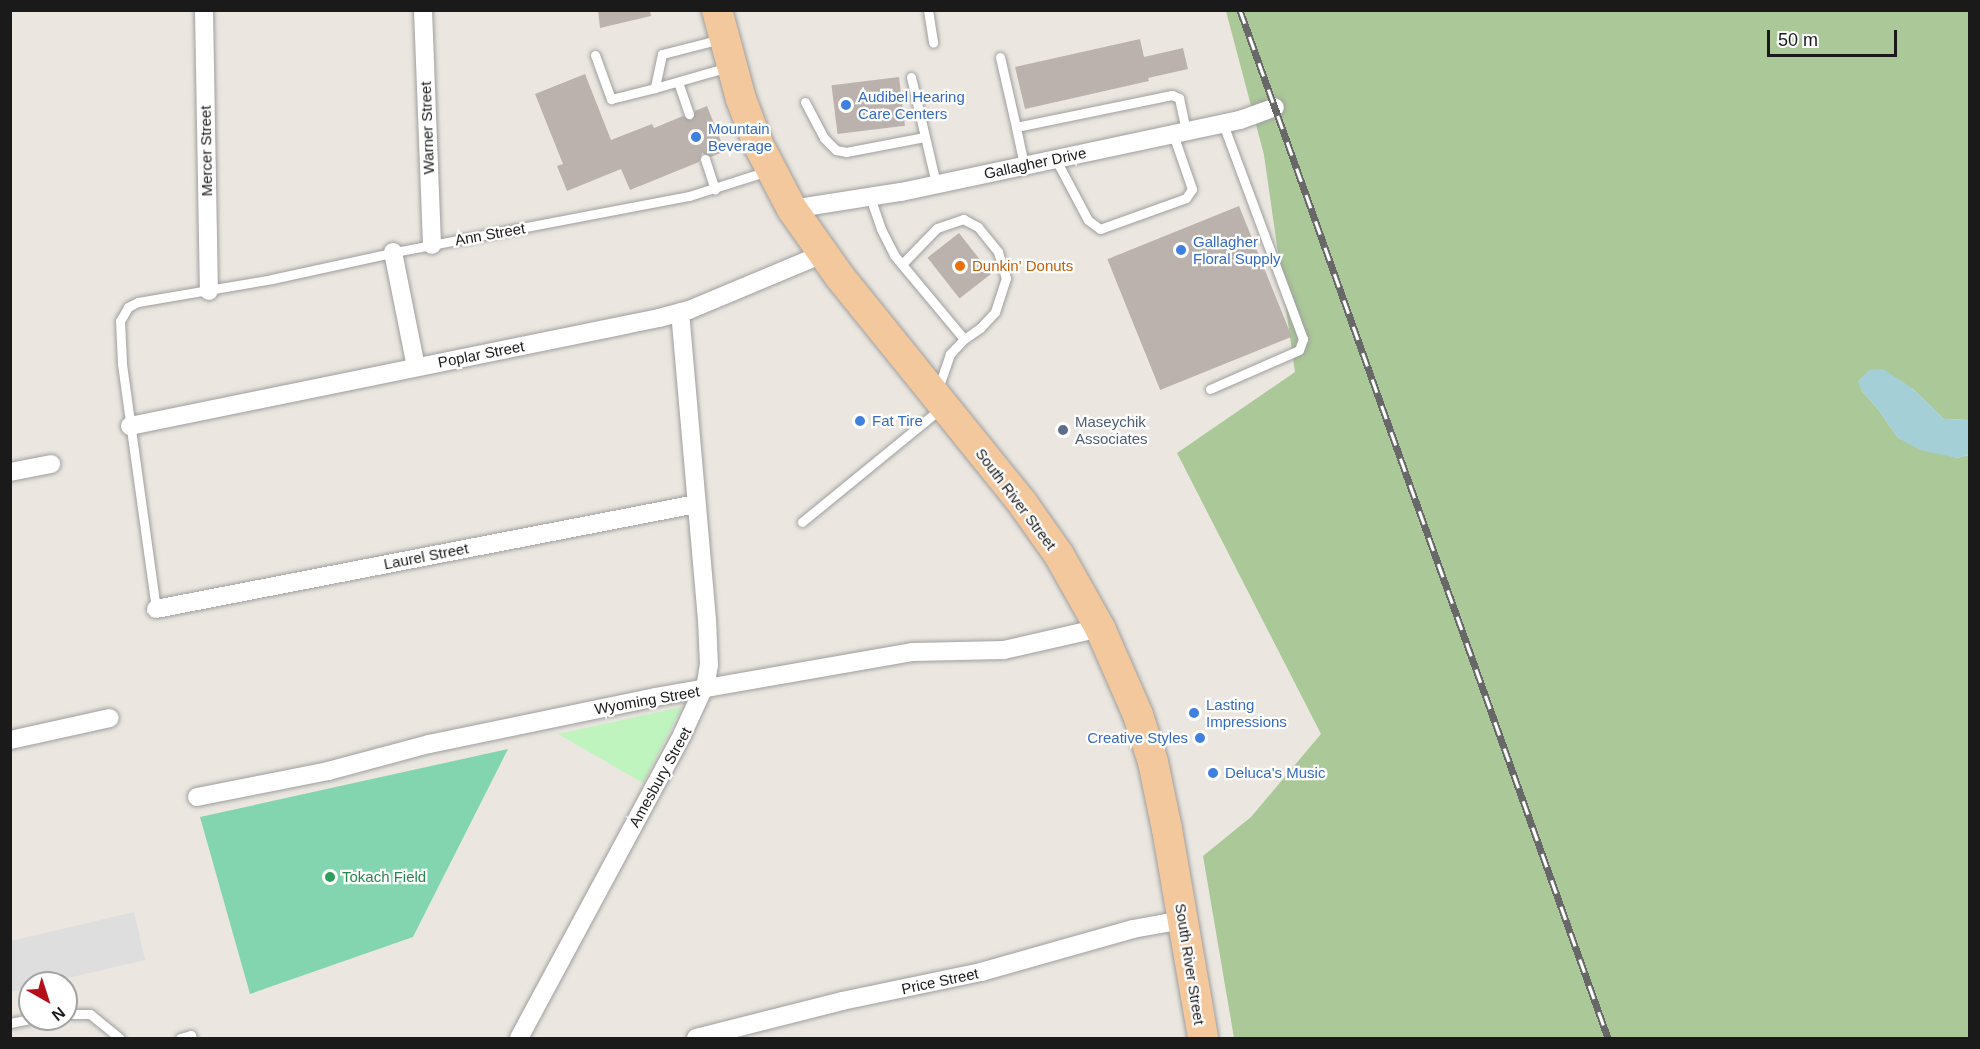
<!DOCTYPE html>
<html>
<head>
<meta charset="utf-8">
<style>
  body { margin:0 }
  #map { position:relative; width:1980px; height:1049px; overflow:hidden; background:#ebe7e0; font-family:Helvetica,sans-serif }
  div>[style] { position:absolute }
  .forest>* { inset:0; background:#aac898 }
  .park>* { inset:0; background:#bff4bf }
  .pitch>* { inset:0; background:#83d5af }
  .parking>* { inset:0; background:#dedede }
  .water>* { inset:0; background:#a4cfd6 }
  .building>* { inset:0; background:#bbb2ae; transform-origin:0 0 }
  .roads { filter:drop-shadow(0 0 2px #9e9e9e) drop-shadow(0 0 2px #9e9e9e) }
  .lane>* { height:9px; margin:-4.5px; padding:0 4.5px; transform-origin:4.5px; border-radius:4.5px; background:#fff }
  .street>* { height:18px; margin:-9px; padding:0 9px; transform-origin:9px; border-radius:9px; background:#fff }
  .primary>* { height:30px; margin:-15px; padding:0 15px; transform-origin:15px; border-radius:15px; background:#f4c89d }
  .rail>* { height:7px; margin-top:-3.5px; transform-origin:0; background:repeating-linear-gradient(90deg,#fff 0 14px,#686868 0 28px); box-sizing:border-box; border-block:2px solid #686868 }
  .dots>* { width:16px; height:16px; translate:-50% -50%; box-sizing:border-box; border:3px solid #fff; border-radius:50% }
  span { translate:-50% -50%; white-space:nowrap; text-align:center; line-height:1.15; -webkit-text-stroke:4.5px #fff; paint-order:stroke }
  .shop-label { font-size:15px; color:#366cbe }
  .left { translate:0 -50%; text-align:left }
  .right { translate:-100% -50%; text-align:right }
  .street-label { font-size:15px; color:#1a1a1a }
  .food-label { font-size:15px; color:#c56008 }
  .service-label { font-size:15px; color:#4e5e75 }
  .leisure-label { font-size:15px; color:#27864d }
  .frame { position:absolute; inset:0; border:12px solid #1a1a1a; pointer-events:none }
  .north { position:absolute; left:18px; top:971px; width:60px; height:60px; box-sizing:border-box; background:#fff; border:2px solid #a3a3a3; border-radius:50%; rotate:141deg; font-size:16px; font-weight:700; line-height:24px; text-align:center; color:#1a1a1a }
  .north::after { content:''; display:block; margin:auto; width:21px; height:27px; background:#b60f1c; clip-path:polygon(50% 0,100% 100%,50% 72%,0 100%) }
  .scale { position:absolute; left:1767px; top:30px; width:130px; height:27px; box-sizing:border-box; border:3px solid #1a1a1a; border-top:0; padding-left:8px; font-size:18px; line-height:21px; white-space:nowrap; color:#1a1a1a; -webkit-text-stroke:4px #fff; paint-order:stroke }
</style>
</head>
<body>
<div id="map">
  <div class="forest">
    <div style="clip-path:polygon(1226px 11px,1969px 11px,1969px 420px,1944px 419px,1912px 388px,1861px 390px,1877px 408px,1898px 438px,1957px 458px,1969px 455px,1969px 1038px,1234px 1038px,1203px 856px,1251px 817px,1321px 734px,1177px 453px,1295px 372px,1264px 155px)"></div>
  </div>
  <div class="park">
    <div style="clip-path:polygon(682px 707px,643px 783px,558px 734px)"></div>
  </div>
  <div class="pitch">
    <div style="clip-path:polygon(508px 749px,413px 937px,250px 994px,200px 817px)"></div>
  </div>
  <div class="parking">
    <div style="clip-path:polygon(134px 912px,145px 960px,47px 983px,30px 983px,30px 987px,11px 992px,11px 941px)"></div>
  </div>
  <div class="water">
    <div style="clip-path:polygon(1883px 369px,1912px 388px,1944px 419px,1969px 420px,1969px 455px,1957px 458px,1920px 450px,1898px 438px,1877px 408px,1861px 390px,1858px 381px,1869px 370px)"></div>
  </div>
  <div class="building">
    <div style="clip-path:polygon(598px 10px,650px 10px,651px 16px,600px 28px)"></div>
    <div style="clip-path:polygon(1140px 39px,1144px 57px,1183px 48px,1188px 69px,1148px 78px,1149px 81px,1025px 109px,1015px 67px)"></div>
    <div style="clip-path:polygon(585px 74px,611px 140px,652px 124px,654px 128px,683px 116px,692px 120px,695px 111px,707px 106px,725px 151px,711px 157px,702px 153px,699px 162px,630px 190px,621px 169px,567px 191px,557px 166px,563px 164px,535px 94px)"></div>
    <div style="left:899px;top:77px;width:49px;height:68px;rotate:83deg"></div>
    <div style="left:1239px;top:206px;width:141px;height:142px;rotate:68deg"></div>
    <div style="left:959px;top:233px;width:52px;height:40px;rotate:52deg"></div>
  </div>
  <div class="roads">
    <div class="lane">
      <div style="left:928px;top:10px;width:33px;rotate:81deg"></div>
      <div style="left:721px;top:39px;width:61px;rotate:165.7deg"></div>
      <div style="left:662px;top:54px;width:35px;rotate:102deg"></div>
      <div style="left:655px;top:88px;width:76px;rotate:-16deg"></div>
      <div style="left:595px;top:55px;width:47px;rotate:70deg"></div>
      <div style="left:611px;top:99px;width:45px;rotate:-14deg"></div>
      <div style="left:1000px;top:57px;width:72px;rotate:77.1deg"></div>
      <div style="left:911px;top:77px;width:110px;rotate:76.8deg"></div>
      <div style="left:678px;top:82px;width:34px;rotate:71deg"></div>
      <div style="left:805px;top:102px;width:41px;rotate:62.2deg"></div>
      <div style="left:824px;top:138px;width:17px;rotate:45deg"></div>
      <div style="left:836px;top:150px;width:10px;rotate:11deg"></div>
      <div style="left:846px;top:152px;width:80px;rotate:-10.8deg"></div>
      <div style="left:1055px;top:158px;width:70px;rotate:62deg"></div>
      <div style="left:1088px;top:220px;width:15px;rotate:37deg"></div>
      <div style="left:1100px;top:229px;width:91px;rotate:-19.8deg"></div>
      <div style="left:1186px;top:198px;width:11px;rotate:-56deg"></div>
      <div style="left:1192px;top:189px;width:58px;rotate:-109.1deg"></div>
      <div style="left:705px;top:159px;width:32px;rotate:72deg"></div>
      <div style="left:1024px;top:165px;width:39px;rotate:-102deg"></div>
      <div style="left:1016px;top:127px;width:159px;rotate:-11.6deg"></div>
      <div style="left:1172px;top:95px;width:8px;rotate:23deg"></div>
      <div style="left:1179px;top:98px;width:34px;rotate:78deg"></div>
      <div style="left:870px;top:197px;width:34px;rotate:71deg"></div>
      <div style="left:881px;top:229px;width:29px;rotate:63deg"></div>
      <div style="left:894px;top:255px;width:109px;rotate:50.2deg"></div>
      <div style="left:964px;top:339px;width:21px;rotate:133deg"></div>
      <div style="left:950px;top:354px;width:39px;rotate:109deg"></div>
      <div style="left:902px;top:264px;width:50px;rotate:-45.8deg"></div>
      <div style="left:937px;top:228px;width:28px;rotate:-19deg"></div>
      <div style="left:963px;top:219px;width:17px;rotate:28deg"></div>
      <div style="left:978px;top:227px;width:32px;rotate:51deg"></div>
      <div style="left:998px;top:252px;width:27px;rotate:73deg"></div>
      <div style="left:1006px;top:278px;width:36px;rotate:108deg"></div>
      <div style="left:995px;top:312px;width:22px;rotate:133deg"></div>
      <div style="left:980px;top:328px;width:19px;rotate:145deg"></div>
      <div style="left:1210px;top:389px;width:97px;rotate:-23.7deg"></div>
      <div style="left:1299px;top:350px;width:12px;rotate:-70deg"></div>
      <div style="left:1303px;top:339px;width:229px;rotate:-110.4deg"></div>
      <div style="left:802px;top:522px;width:178px;rotate:-39.3deg"></div>
      <div style="left:156px;top:609px;width:248px;rotate:-97.9deg"></div>
      <div style="left:122px;top:363px;width:42px;rotate:-92.7deg"></div>
      <div style="left:120px;top:321px;width:16px;rotate:-60deg"></div>
      <div style="left:128px;top:307px;width:11px;rotate:-27deg"></div>
      <div style="left:138px;top:302px;width:136px;rotate:-9.7deg"></div>
      <div style="left:272px;top:279px;width:131px;rotate:-12.3deg"></div>
      <div style="left:400px;top:251px;width:294px;rotate:-10.8deg"></div>
      <div style="left:689px;top:196px;width:83px;rotate:-17.6deg"></div>
      <div style="left:66px;top:1014px;width:24px"></div>
      <div style="left:90px;top:1014px;width:38px;rotate:39deg"></div>
      <div style="left:10px;top:1023px;width:20px;rotate:-11deg"></div>
      <div style="left:180px;top:1038px;width:11px;rotate:-15deg"></div>
      <div style="left:191px;top:1035px;width:3px;rotate:72deg"></div>
    </div>
    <div class="street">
      <div style="left:204px;top:10px;width:281px;rotate:89deg"></div>
      <div style="left:423px;top:10px;width:235px;rotate:87.8deg"></div>
      <div style="left:792px;top:209px;width:110px;rotate:-8.9deg"></div>
      <div style="left:901px;top:192px;width:347px;rotate:-12deg"></div>
      <div style="left:1240px;top:120px;width:37px;rotate:-20deg"></div>
      <div style="left:393px;top:252px;width:117px;rotate:78.7deg"></div>
      <div style="left:130px;top:426px;width:540px;rotate:-11.54deg"></div>
      <div style="left:659px;top:318px;width:31px;rotate:-15deg"></div>
      <div style="left:689px;top:310px;width:145px;rotate:-22.7deg"></div>
      <div style="left:10px;top:472px;width:42px;rotate:-11deg"></div>
      <div style="left:156px;top:609px;width:550px;rotate:-11deg"></div>
      <div style="left:10px;top:740px;width:102px;rotate:-12.4deg"></div>
      <div style="left:197px;top:797px;width:134px;rotate:-11.2deg"></div>
      <div style="left:328px;top:771px;width:105px;rotate:-15deg"></div>
      <div style="left:429px;top:744px;width:231px;rotate:-11.7deg"></div>
      <div style="left:655px;top:697px;width:262px;rotate:-9.9deg"></div>
      <div style="left:913px;top:652px;width:91px;rotate:-1.3deg"></div>
      <div style="left:1004px;top:650px;width:98px;rotate:-12.9deg"></div>
      <div style="left:519px;top:1038px;width:344px;rotate:-61.7deg"></div>
      <div style="left:682px;top:735px;width:57px;rotate:-65.2deg"></div>
      <div style="left:706px;top:683px;width:18px;rotate:-81deg"></div>
      <div style="left:709px;top:665px;width:45px;rotate:-92.5deg"></div>
      <div style="left:707px;top:620px;width:309px;rotate:-95deg"></div>
      <div style="left:696px;top:1038px;width:151px;rotate:-14.2deg"></div>
      <div style="left:842px;top:1001px;width:142px;rotate:-11.8deg"></div>
      <div style="left:981px;top:972px;width:158px;rotate:-15.8deg"></div>
      <div style="left:1133px;top:929px;width:51px;rotate:-10.2deg"></div>
    </div>
    <div class="primary">
      <div style="left:717px;top:10px;width:92px;rotate:74.9deg"></div>
      <div style="left:741px;top:99px;width:48px;rotate:69.3deg"></div>
      <div style="left:758px;top:144px;width:73px;rotate:62.4deg"></div>
      <div style="left:792px;top:209px;width:83px;rotate:54.8deg"></div>
      <div style="left:840px;top:277px;width:292px;rotate:51.1deg"></div>
      <div style="left:1023px;top:504px;width:62px;rotate:54.8deg"></div>
      <div style="left:1059px;top:555px;width:84px;rotate:60.7deg"></div>
      <div style="left:1100px;top:628px;width:95px;rotate:66.4deg"></div>
      <div style="left:1138px;top:715px;width:49px;rotate:72.3deg"></div>
      <div style="left:1153px;top:762px;width:68px;rotate:78.2deg"></div>
      <div style="left:1167px;top:829px;width:212px;rotate:80.2deg"></div>
    </div>
  </div>
  <div class="rail">
    <div style="left:1240px;top:10px;width:1092px;rotate:70.3deg"></div>
  </div>
  <div class="dots">
    <div style="left:846px;top:105px;background:#3f7fe0"></div>
    <div style="left:696px;top:137px;background:#3f7fe0"></div>
    <div style="left:1181px;top:250px;background:#3f7fe0"></div>
    <div style="left:960px;top:266px;background:#e8710a"></div>
    <div style="left:860px;top:421px;background:#3f7fe0"></div>
    <div style="left:1063px;top:430px;background:#5c6f8a"></div>
    <div style="left:1194px;top:713px;background:#3f7fe0"></div>
    <div style="left:1200px;top:738px;background:#3f7fe0"></div>
    <div style="left:1213px;top:773px;background:#3f7fe0"></div>
    <div style="left:330px;top:877px;background:#2e9e5b"></div>
  </div>
  <div class="shop-label">
    <span class="left" style="left:858px;top:105px">Audibel Hearing<br>Care Centers</span>
    <span class="left" style="left:708px;top:137px">Mountain<br>Beverage</span>
    <span class="left" style="left:1193px;top:250px">Gallagher<br>Floral Supply</span>
    <span class="left" style="left:872px;top:421px">Fat Tire</span>
    <span class="left" style="left:1206px;top:713px">Lasting<br>Impressions</span>
    <span class="right" style="left:1188px;top:738px">Creative Styles</span>
    <span class="left" style="left:1225px;top:773px">Deluca's Music</span>
  </div>
  <div class="street-label">
    <span style="left:427px;top:128px;rotate:-92deg">Warner Street</span>
    <span style="left:206px;top:151px;rotate:-91deg">Mercer Street</span>
    <span style="left:1035px;top:163px;rotate:-12deg">Gallagher Drive</span>
    <span style="left:490px;top:234px;rotate:-10deg">Ann Street</span>
    <span style="left:481px;top:354px;rotate:-11deg">Poplar Street</span>
    <span style="left:1016px;top:499px;rotate:53deg">South River Street</span>
    <span style="left:426px;top:556px;rotate:-11deg">Laurel Street</span>
    <span style="left:647px;top:700px;rotate:-10deg">Wyoming Street</span>
    <span style="left:660px;top:777px;rotate:-61deg">Amesbury Street</span>
    <span style="left:1190px;top:964px;rotate:81deg">South River Street</span>
    <span style="left:940px;top:981px;rotate:-12deg">Price Street</span>
  </div>
  <div class="food-label">
    <span class="left" style="left:972px;top:266px">Dunkin' Donuts</span>
  </div>
  <div class="service-label">
    <span class="left" style="left:1075px;top:430px">Maseychik<br>Associates</span>
  </div>
  <div class="leisure-label">
    <span class="left" style="left:342px;top:877px">Tokach Field</span>
  </div>
  <div class="frame"></div>
  <div class="north">N</div>
  <div class="scale">50 m</div>
</div>
</body>
</html>
